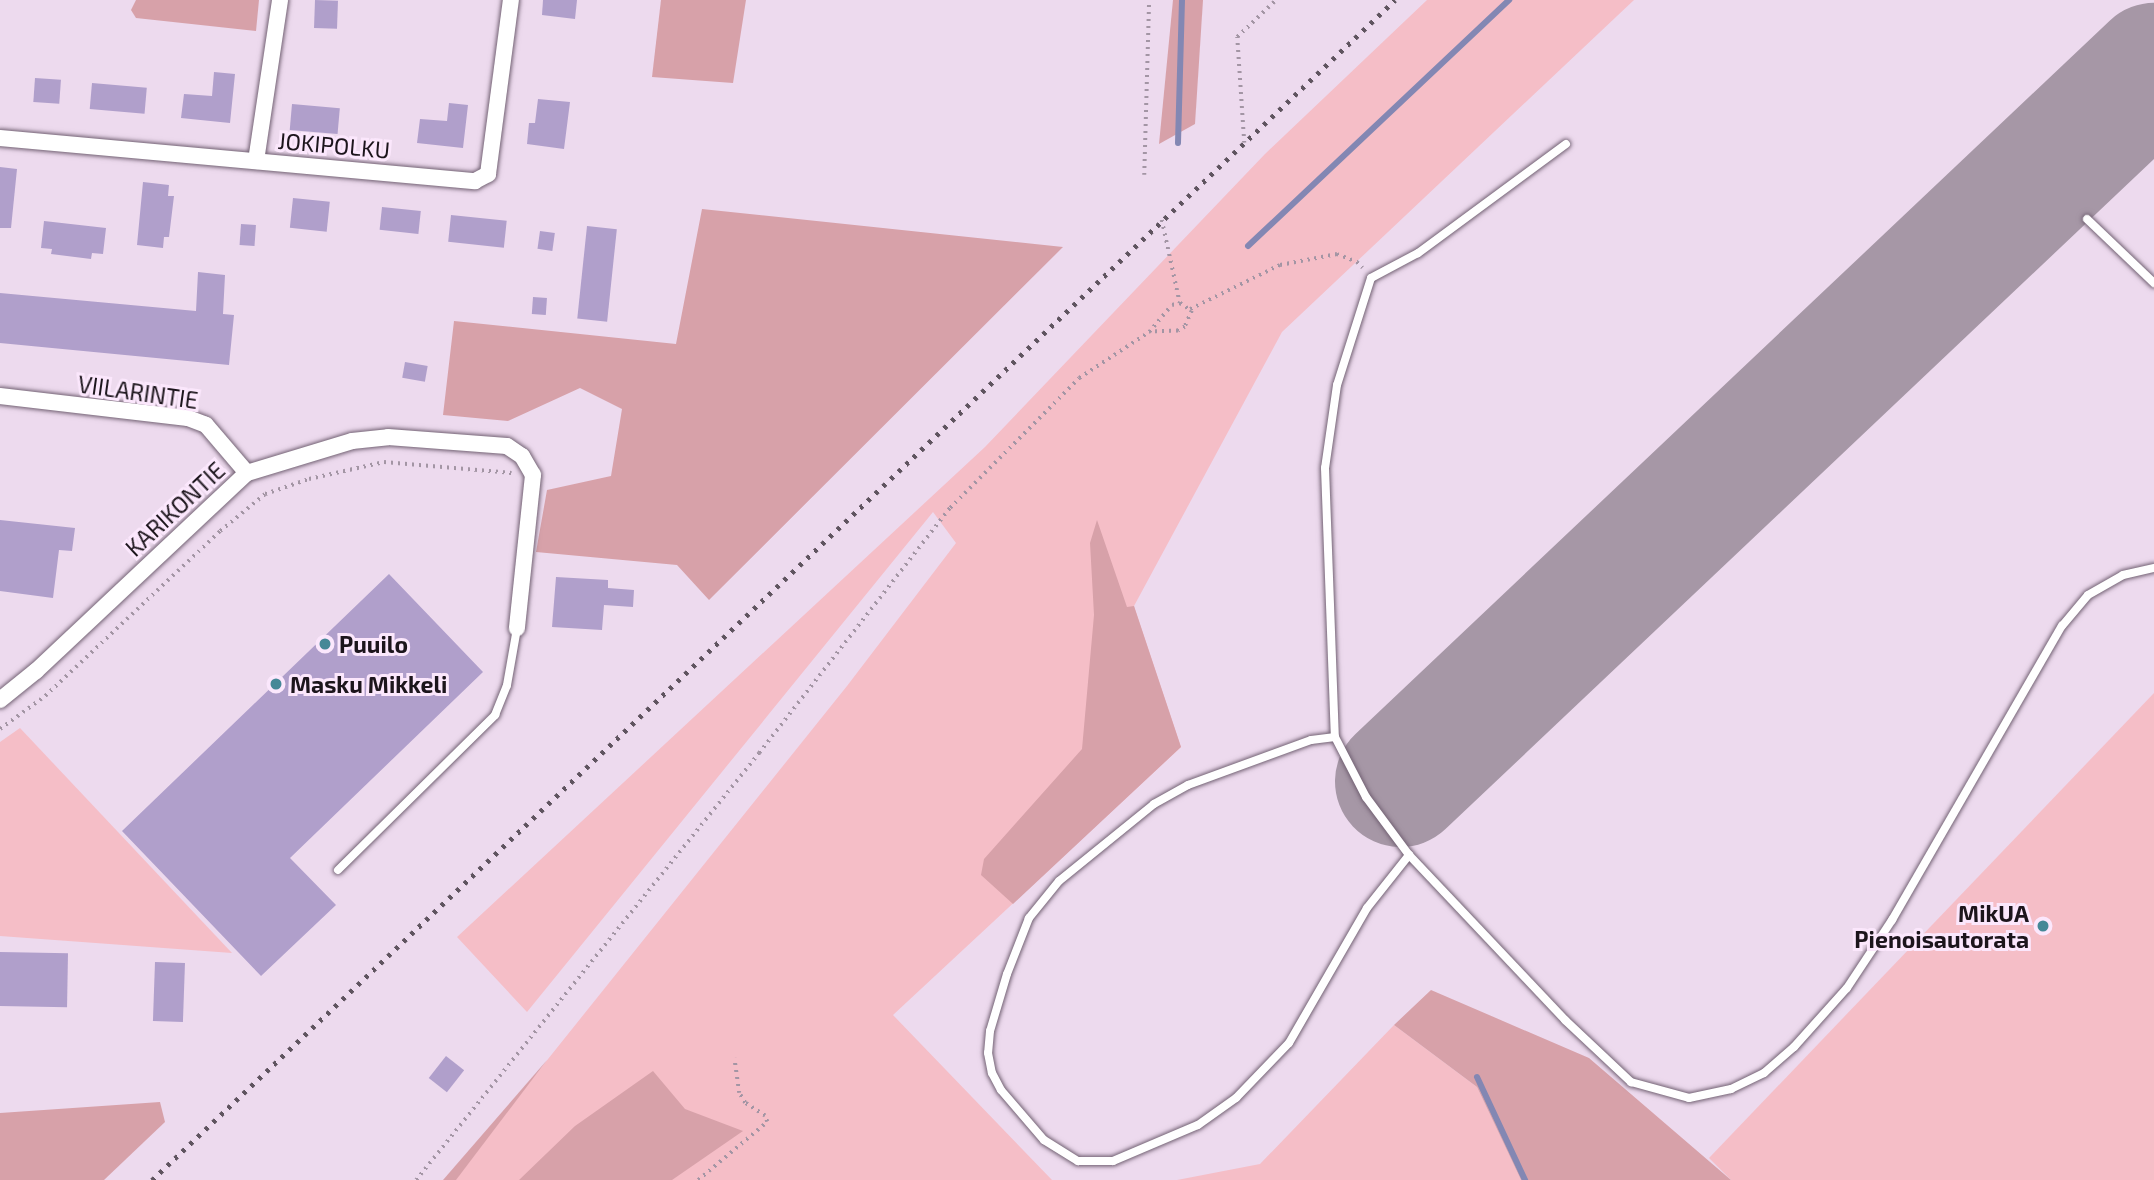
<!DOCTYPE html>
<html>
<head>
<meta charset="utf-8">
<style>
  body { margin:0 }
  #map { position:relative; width:2154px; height:1180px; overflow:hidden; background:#eddaee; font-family:"Exo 2",sans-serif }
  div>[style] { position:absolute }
  .green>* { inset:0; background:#f5bec7 }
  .forest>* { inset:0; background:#d7a1a9 }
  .stream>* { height:6px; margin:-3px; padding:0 3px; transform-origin:3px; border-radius:3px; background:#8387b3 }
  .runway>* { height:131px; margin:-65.5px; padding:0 65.5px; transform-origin:65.5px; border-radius:65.5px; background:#a697a6 }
  .building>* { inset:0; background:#b09fcb; transform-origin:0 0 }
  .path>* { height:3.5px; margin-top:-1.75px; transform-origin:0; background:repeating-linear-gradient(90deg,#a395a4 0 2px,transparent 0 7px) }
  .roads { filter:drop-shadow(0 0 2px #736274) drop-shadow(0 0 2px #736274) }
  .service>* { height:8px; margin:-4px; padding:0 4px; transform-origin:4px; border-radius:4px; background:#fff }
  .minor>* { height:16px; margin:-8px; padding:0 8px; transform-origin:8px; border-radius:8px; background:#fff }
  .rail>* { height:5px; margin-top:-2.5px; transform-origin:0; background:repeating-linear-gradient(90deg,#5f545f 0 3.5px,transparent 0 10.5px) }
  .dots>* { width:19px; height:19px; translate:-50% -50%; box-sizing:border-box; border:4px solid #fbe7fc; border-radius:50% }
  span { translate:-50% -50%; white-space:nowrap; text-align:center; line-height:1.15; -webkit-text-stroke:6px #fbe7fc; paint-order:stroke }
  .street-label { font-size:23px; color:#1c151c }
  .poi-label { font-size:23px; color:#1c151c; font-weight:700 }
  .left { translate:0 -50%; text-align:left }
  .right { translate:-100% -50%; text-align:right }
</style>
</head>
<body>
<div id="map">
  <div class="green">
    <div style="clip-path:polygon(1427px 0,1634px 0,1282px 332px,1134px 606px,1181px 747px,893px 1015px,1052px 1180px,451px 1180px,847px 686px,956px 543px,933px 512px,527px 1012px,457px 937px,985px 447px,1265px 154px)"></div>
    <div style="clip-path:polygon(2154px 693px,2154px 1180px,1731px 1180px,1709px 1158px)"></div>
    <div style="clip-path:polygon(20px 728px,232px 953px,0 936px,0 742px)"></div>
    <div style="clip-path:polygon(1394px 1025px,1477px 1087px,1521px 1180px,1177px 1180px,1260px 1164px)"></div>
  </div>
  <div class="forest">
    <div style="clip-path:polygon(136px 0,259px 0,256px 31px,136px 18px,131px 10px)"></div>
    <div style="clip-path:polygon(661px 0,746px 0,733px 83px,652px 77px)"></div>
    <div style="clip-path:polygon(1173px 0,1203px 0,1195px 124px,1159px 144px)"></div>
    <div style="clip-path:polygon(702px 209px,1063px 247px,709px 600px,677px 565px,536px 552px,547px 490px,611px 476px,622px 409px,580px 388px,508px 421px,443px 415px,454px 321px,676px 344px)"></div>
    <div style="clip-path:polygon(1097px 520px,1127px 607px,1134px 606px,1181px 747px,1013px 904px,981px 875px,984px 859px,1082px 749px,1094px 615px,1090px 543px)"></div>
    <div style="clip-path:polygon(1431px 990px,1589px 1058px,1731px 1180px,1521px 1180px,1477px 1087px,1394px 1025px)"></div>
    <div style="clip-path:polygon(547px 1060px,456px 1180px,443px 1180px)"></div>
    <div style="clip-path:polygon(653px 1071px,685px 1109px,743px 1131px,672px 1180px,519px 1180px,575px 1126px)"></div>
    <div style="clip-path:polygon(160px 1102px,165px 1122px,104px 1180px,0 1180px,0 1113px)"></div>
  </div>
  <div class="stream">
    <div style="left:1178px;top:143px;width:143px;rotate:-88.4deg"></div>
    <div style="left:1248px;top:246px;width:359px;rotate:-43.3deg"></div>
    <div style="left:1477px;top:1077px;width:114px;rotate:65deg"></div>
  </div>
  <div class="runway">
    <div style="left:1400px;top:781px;width:1038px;rotate:-43.4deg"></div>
  </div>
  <div class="building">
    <div style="left:315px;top:0;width:23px;height:28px;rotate:2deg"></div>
    <div style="clip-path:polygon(543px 0,577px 0,575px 19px,542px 15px)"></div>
    <div style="clip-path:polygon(214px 72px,235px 74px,230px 123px,181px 118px,184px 94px,212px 96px)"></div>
    <div style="left:35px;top:78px;width:26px;height:24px;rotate:4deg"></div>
    <div style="left:92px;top:83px;width:55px;height:26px;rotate:5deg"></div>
    <div style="clip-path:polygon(538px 99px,570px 102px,564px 149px,527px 144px,529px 123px,535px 123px)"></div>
    <div style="clip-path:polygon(449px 103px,468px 105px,463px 148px,417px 143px,420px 119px,447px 121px)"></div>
    <div style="left:292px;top:104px;width:48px;height:26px;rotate:5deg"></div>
    <div style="clip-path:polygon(0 167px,17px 169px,11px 228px,0 228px)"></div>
    <div style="clip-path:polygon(143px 182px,169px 185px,168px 196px,174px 196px,169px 237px,164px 237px,163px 248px,137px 245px)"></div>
    <div style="left:293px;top:198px;width:37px;height:30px;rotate:6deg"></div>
    <div style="left:382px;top:207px;width:39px;height:23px;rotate:6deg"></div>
    <div style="left:451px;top:215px;width:56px;height:27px;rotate:6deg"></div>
    <div style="clip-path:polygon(44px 221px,106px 228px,103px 254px,92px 253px,91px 259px,51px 254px,52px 249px,41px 248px)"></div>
    <div style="left:241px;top:224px;width:15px;height:21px;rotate:4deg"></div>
    <div style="left:587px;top:226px;width:30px;height:93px;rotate:6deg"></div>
    <div style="left:540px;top:231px;width:15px;height:18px;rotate:8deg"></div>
    <div style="clip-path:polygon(198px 272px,225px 275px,223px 314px,234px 315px,229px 365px,0 343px,0 293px,196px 311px)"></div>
    <div style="left:533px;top:297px;width:14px;height:17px;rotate:4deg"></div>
    <div style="left:405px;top:362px;width:23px;height:16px;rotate:10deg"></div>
    <div style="clip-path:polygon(0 520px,75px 528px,72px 551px,59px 550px,53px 598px,0 591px)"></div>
    <div style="clip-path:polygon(389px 574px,483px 672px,290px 858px,336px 905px,261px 976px,122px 831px)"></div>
    <div style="clip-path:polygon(556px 577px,608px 580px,608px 588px,634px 590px,633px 607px,604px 605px,602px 630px,552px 627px)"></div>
    <div style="left:0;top:952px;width:68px;height:54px;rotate:1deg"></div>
    <div style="left:155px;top:962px;width:30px;height:59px;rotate:2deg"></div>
    <div style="left:446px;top:1056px;width:23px;height:28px;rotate:38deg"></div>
  </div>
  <div class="path">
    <div style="left:1244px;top:143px;width:106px;rotate:-93.8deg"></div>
    <div style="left:1237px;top:37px;width:54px;rotate:-43.5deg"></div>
    <div style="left:1144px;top:175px;width:175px;rotate:-88.4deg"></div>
    <div style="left:1162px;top:220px;width:85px;rotate:77.8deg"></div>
    <div style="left:1190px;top:309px;width:100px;rotate:-26.1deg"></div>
    <div style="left:1280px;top:265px;width:58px;rotate:-10.9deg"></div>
    <div style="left:1337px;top:254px;width:22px;rotate:22deg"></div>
    <div style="left:1357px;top:262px;width:8px;rotate:45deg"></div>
    <div style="left:0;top:729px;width:56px;rotate:-36.3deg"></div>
    <div style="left:45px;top:696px;width:241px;rotate:-43.3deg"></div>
    <div style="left:220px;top:531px;width:58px;rotate:-39.4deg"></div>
    <div style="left:265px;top:494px;width:46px;rotate:-18.8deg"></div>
    <div style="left:309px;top:479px;width:77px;rotate:-12.8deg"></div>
    <div style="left:384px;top:462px;width:128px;rotate:4.9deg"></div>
    <div style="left:416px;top:1180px;width:548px;rotate:-51.23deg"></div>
    <div style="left:759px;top:753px;width:311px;rotate:-52.1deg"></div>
    <div style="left:950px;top:508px;width:183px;rotate:-45.2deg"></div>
    <div style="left:1079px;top:378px;width:84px;rotate:-33.3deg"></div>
    <div style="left:1149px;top:332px;width:35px;rotate:-50deg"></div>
    <div style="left:1172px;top:305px;width:8px;rotate:-14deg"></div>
    <div style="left:1180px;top:303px;width:14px;rotate:34deg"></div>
    <div style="left:1192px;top:311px;width:17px;rotate:114deg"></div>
    <div style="left:1185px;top:327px;width:8px;rotate:150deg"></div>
    <div style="left:1178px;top:331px;width:29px;rotate:178deg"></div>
    <div style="left:698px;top:1180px;width:90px;rotate:-40deg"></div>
    <div style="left:767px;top:1122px;width:6px;rotate:-108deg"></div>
    <div style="left:765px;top:1116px;width:24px;rotate:-147deg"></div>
    <div style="left:745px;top:1103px;width:12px;rotate:-121deg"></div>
    <div style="left:739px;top:1093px;width:35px;rotate:-98deg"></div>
  </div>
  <div class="roads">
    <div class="service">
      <div style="left:1566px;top:144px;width:184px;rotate:143.6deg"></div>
      <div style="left:1418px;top:253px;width:53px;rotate:152deg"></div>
      <div style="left:1371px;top:278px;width:112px;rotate:107.6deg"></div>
      <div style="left:1337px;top:385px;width:84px;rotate:98.2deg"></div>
      <div style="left:1325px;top:468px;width:269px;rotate:87.9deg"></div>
      <div style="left:1335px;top:737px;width:68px;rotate:62.7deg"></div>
      <div style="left:1366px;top:797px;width:72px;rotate:53.4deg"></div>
      <div style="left:1409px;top:855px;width:227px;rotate:46.6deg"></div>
      <div style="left:1565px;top:1020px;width:91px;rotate:43.2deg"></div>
      <div style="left:1631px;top:1082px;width:60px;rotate:15.4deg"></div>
      <div style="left:1689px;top:1098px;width:43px;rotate:-12.1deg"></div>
      <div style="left:1731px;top:1089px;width:37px;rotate:-26deg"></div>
      <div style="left:1764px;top:1073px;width:40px;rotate:-41deg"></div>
      <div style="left:1794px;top:1047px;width:79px;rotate:-48.1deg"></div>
      <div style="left:1847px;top:988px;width:82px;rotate:-56.5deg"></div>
      <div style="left:1892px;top:920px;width:340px;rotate:-60deg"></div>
      <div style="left:2062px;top:626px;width:40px;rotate:-50deg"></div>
      <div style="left:2088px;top:595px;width:40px;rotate:-29.7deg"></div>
      <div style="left:2123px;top:575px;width:32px;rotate:-13deg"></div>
      <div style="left:2087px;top:219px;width:93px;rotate:43.7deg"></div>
      <div style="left:1335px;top:737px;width:24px;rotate:173deg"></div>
      <div style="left:1311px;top:740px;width:131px;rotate:159.9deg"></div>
      <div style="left:1188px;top:785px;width:39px;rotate:151deg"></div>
      <div style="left:1154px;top:804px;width:122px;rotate:141deg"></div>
      <div style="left:1059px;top:881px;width:48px;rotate:129deg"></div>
      <div style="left:1029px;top:918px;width:60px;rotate:111.4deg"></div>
      <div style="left:1007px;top:974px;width:59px;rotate:106.6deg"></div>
      <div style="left:990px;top:1031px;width:22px;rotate:95deg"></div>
      <div style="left:988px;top:1053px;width:20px;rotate:79deg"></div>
      <div style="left:992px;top:1073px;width:19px;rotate:62deg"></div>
      <div style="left:1001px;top:1090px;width:66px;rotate:49.3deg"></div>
      <div style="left:1044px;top:1140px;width:40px;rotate:32deg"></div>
      <div style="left:1078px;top:1161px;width:35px"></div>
      <div style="left:1113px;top:1161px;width:92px;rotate:-23deg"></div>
      <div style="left:1198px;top:1125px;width:47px;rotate:-35.4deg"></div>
      <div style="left:1236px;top:1098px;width:76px;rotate:-46.1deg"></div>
      <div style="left:1289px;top:1043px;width:156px;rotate:-60deg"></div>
      <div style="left:1367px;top:908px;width:68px;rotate:-51.6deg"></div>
      <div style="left:338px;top:870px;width:221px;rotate:-44.6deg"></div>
      <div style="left:495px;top:715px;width:32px;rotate:-68deg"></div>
      <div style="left:507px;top:685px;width:58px;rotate:-80deg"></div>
    </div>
    <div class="minor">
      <div style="left:0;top:138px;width:477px;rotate:5.2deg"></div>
      <div style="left:475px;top:181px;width:15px;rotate:-28deg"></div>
      <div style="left:488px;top:174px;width:176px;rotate:-82.5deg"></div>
      <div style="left:256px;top:161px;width:163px;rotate:-81.5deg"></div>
      <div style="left:0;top:396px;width:189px;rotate:6.7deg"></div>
      <div style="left:188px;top:418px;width:19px;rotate:21deg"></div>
      <div style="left:206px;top:425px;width:63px;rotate:49.5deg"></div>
      <div style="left:0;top:700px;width:46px;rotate:-38.9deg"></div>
      <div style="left:36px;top:671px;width:289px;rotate:-43.2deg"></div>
      <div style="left:247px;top:473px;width:110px;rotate:-16.9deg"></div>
      <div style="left:352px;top:441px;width:36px;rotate:-6deg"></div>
      <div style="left:388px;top:437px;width:119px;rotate:4.3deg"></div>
      <div style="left:507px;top:446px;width:18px;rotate:34deg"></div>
      <div style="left:522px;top:456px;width:22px;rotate:60deg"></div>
      <div style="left:533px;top:475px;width:154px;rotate:96deg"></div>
    </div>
  </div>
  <div class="rail">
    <div style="left:152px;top:1180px;width:1714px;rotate:-43.51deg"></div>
  </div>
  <div class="dots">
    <div style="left:325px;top:644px;background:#458897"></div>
    <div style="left:276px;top:684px;background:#458897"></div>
    <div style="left:2043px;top:926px;background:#458897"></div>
  </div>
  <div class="street-label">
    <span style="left:334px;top:145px;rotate:5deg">JOKIPOLKU</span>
    <span style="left:138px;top:392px;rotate:8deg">VIILARINTIE</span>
    <span style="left:175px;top:509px;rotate:-43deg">KARIKONTIE</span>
  </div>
  <div class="poi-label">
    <span class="left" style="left:339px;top:644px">Puuilo</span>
    <span class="left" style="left:290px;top:684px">Masku Mikkeli</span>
    <span class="right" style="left:2029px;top:926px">MikUA<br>Pienoisautorata</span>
  </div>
</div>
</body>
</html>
